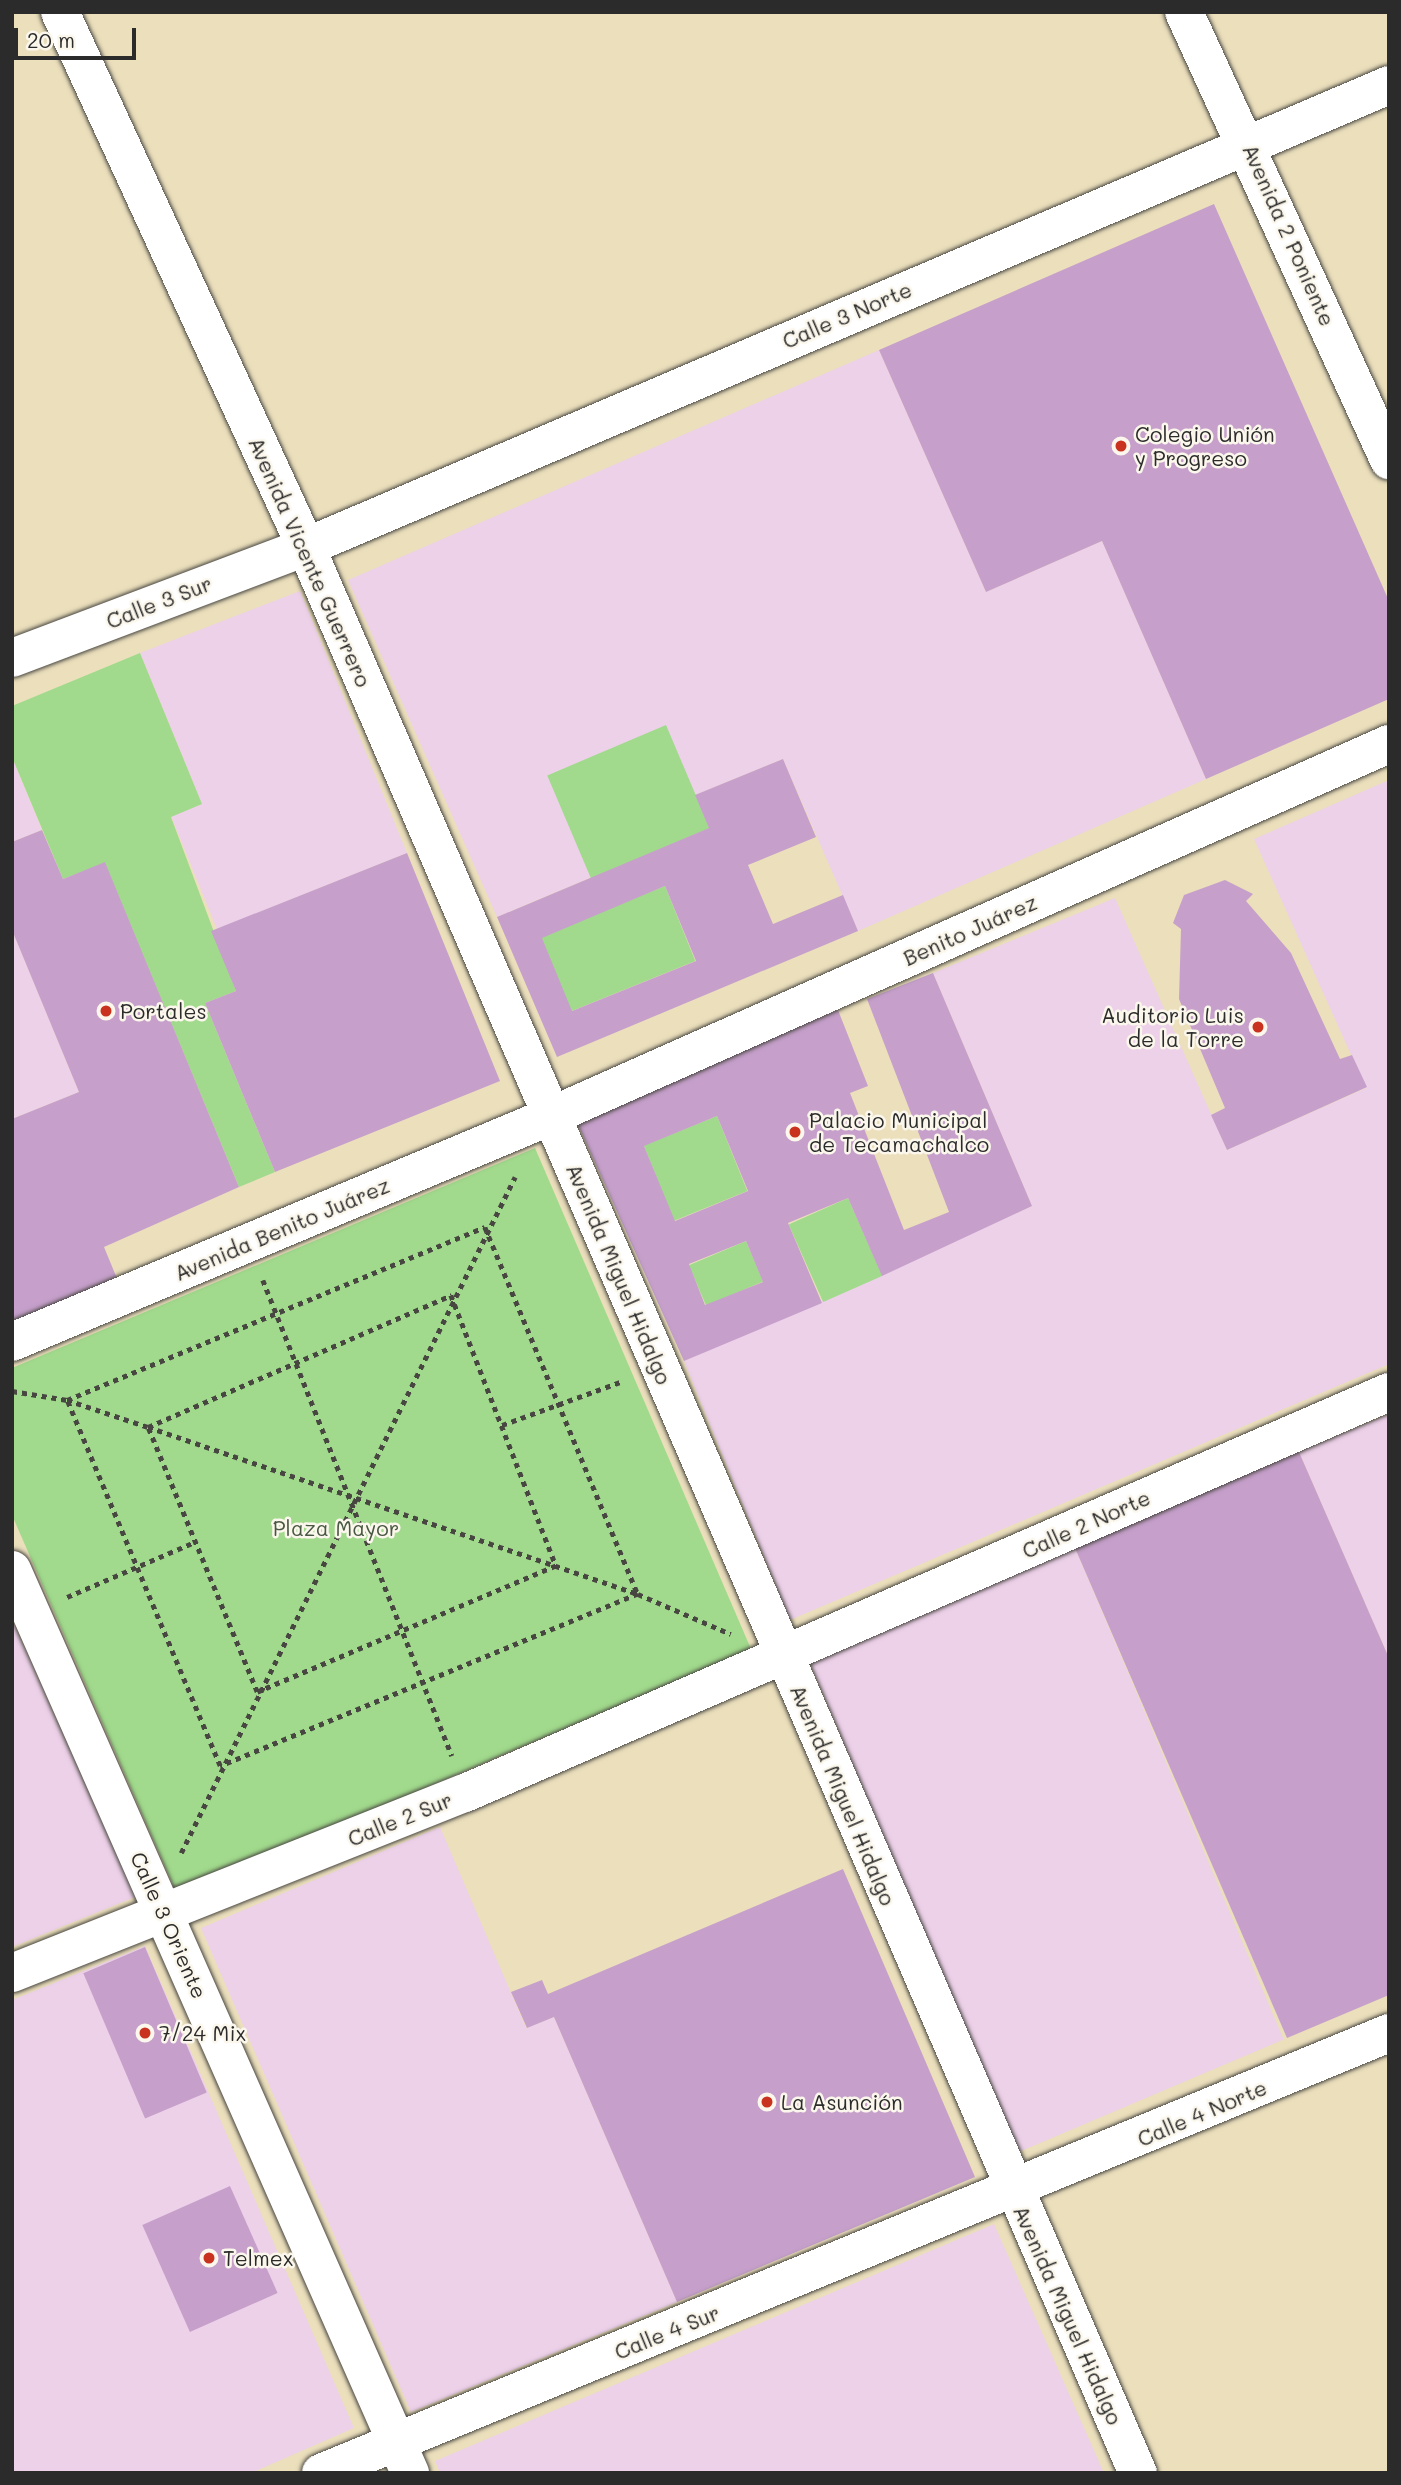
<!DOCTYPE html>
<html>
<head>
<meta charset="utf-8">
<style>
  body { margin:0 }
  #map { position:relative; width:1401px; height:2485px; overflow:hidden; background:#ebdfbc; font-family:Mali,sans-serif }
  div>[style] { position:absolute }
  .built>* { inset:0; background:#edd1e9; transform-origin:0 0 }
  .green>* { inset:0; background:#a1da8c; transform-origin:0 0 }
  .building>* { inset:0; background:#c6a0cb; transform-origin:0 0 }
  .path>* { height:4.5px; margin-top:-2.25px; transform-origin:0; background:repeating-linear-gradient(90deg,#484641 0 5px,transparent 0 10px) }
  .roads { filter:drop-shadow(0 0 2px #484641) drop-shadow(0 0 2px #484641) }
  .minor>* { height:38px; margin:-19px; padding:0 19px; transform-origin:19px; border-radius:19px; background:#fff }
  .dots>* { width:19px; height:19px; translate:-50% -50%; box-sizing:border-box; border:4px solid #fbf7ec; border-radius:50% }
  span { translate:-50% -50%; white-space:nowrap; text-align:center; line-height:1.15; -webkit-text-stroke:5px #fbf7ec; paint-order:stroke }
  .street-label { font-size:21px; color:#2b2b2b }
  .poi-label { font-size:21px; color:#2b2b2b }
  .left { translate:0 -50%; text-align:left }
  .right { translate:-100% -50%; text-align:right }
  .park-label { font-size:21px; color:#485743 }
  .frame { position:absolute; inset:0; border:14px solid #2b2b2b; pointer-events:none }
  .scale { position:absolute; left:14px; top:28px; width:122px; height:32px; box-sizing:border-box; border:4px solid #2b2b2b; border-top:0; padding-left:9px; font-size:21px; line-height:24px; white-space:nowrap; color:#2b2b2b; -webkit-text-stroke:5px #fbf7ec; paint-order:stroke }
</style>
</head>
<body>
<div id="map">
  <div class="built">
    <div style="clip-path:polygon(879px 350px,986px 592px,1102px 541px,1206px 779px,858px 931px,783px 759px,695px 795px,666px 726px,592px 877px,497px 917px,348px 580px)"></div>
    <div style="clip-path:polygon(300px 591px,407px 853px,217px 929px,171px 816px,202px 804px,140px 653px)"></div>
    <div style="clip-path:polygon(12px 757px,42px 830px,12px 842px)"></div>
    <div style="clip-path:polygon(1389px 780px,1389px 1364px,790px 1620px,684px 1361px,1032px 1206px,933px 973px,1115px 898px,1227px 1150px,1366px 1088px,1254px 839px)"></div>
    <div style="clip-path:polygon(12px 930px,79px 1092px,12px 1119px)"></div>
    <div style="clip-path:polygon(1389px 1414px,1389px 1658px,1299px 1452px)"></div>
    <div style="left:1075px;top:1548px;width:534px;height:289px;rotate:67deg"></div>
    <div style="clip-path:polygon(12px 1619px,135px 1897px,12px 1947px)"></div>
    <div style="clip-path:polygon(440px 1827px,526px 2028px,554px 2017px,677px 2302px,411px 2412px,201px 1928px)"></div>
    <div style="clip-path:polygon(145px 1946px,354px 2428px,251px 2473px,12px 2473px,12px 2000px)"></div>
    <div style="clip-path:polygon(994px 2224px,1104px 2473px,440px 2473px,435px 2461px)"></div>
  </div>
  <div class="green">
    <div style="clip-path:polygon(140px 653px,202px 804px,171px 817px,236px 991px,205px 1003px,275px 1172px,239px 1187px,105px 863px,63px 879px,12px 757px,12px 706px)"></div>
    <div style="left:666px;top:725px;width:112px;height:129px;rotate:67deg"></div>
    <div style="left:665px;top:886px;width:81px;height:134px;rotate:68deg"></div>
    <div style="left:717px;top:1116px;width:81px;height:79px;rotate:68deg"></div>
    <div style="clip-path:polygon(535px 1148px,751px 1649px,177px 1894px,12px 1515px,12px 1368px)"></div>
    <div style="left:848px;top:1198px;width:85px;height:65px;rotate:66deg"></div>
    <div style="left:746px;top:1241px;width:44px;height:62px;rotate:67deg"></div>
  </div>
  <div class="building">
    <div style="clip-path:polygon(1214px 204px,1389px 601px,1389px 699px,1206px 779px,1102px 541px,986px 592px,879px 350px)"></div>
    <div style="clip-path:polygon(evenodd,783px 759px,816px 837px,748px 865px,773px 924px,843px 895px,858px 931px,557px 1057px,497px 917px,709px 828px,695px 795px,783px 759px,665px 886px,696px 961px,572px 1011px,542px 938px,665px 886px)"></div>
    <div style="clip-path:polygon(42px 830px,63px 879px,105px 862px,239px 1187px,104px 1247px,123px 1293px,12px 1337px,12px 1119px,79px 1092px,12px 930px,12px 842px)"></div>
    <div style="clip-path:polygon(407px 853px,500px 1081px,275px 1172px,205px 1003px,236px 991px,211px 931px)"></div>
    <div style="clip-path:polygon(1225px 880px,1253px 894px,1246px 901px,1291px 953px,1340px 1059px,1352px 1055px,1367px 1087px,1227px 1150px,1211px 1115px,1225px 1108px,1179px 999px,1181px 929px,1173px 923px,1184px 895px)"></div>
    <div style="clip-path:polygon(evenodd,933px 973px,1032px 1206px,882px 1276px,848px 1198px,788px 1223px,822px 1303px,684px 1361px,575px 1118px,838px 1010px,868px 1086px,850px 1093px,904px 1230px,949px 1212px,867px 999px,933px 973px,717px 1116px,748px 1191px,675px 1221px,644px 1146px,717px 1116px,933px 973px,746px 1241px,763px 1282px,705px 1305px,689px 1264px,746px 1241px)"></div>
    <div style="clip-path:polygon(1299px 1452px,1389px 1658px,1389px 1995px,1287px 2038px,1075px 1548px)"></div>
    <div style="clip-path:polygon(843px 1869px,975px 2177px,677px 2302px,554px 2017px,527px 2028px,511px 1992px,542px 1980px,548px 1994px)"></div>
    <div style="left:145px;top:1947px;width:158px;height:67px;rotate:67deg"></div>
    <div style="left:230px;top:2186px;width:117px;height:96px;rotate:66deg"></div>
  </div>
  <div class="path">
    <div style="left:485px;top:1227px;width:398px;rotate:67.4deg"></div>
    <div style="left:638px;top:1594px;width:452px;rotate:157.6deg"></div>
    <div style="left:220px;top:1766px;width:397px;rotate:-112.7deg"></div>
    <div style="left:67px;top:1400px;width:452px;rotate:-22.5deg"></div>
    <div style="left:263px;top:1280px;width:512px;rotate:68.34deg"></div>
    <div style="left:451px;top:1295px;width:291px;rotate:68.8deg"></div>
    <div style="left:556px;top:1566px;width:324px;rotate:157.1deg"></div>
    <div style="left:257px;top:1692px;width:287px;rotate:-112.4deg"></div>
    <div style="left:148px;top:1427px;width:331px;rotate:-23.5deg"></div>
    <div style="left:12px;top:1391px;width:56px;rotate:9.3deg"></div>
    <div style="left:67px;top:1400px;width:85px;rotate:18.4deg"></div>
    <div style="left:148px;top:1427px;width:518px;rotate:18.82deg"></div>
    <div style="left:638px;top:1594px;width:101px;rotate:23.3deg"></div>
    <div style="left:502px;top:1425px;width:129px;rotate:-20deg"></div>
    <div style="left:67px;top:1597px;width:139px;rotate:-23.3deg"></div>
    <div style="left:181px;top:1853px;width:754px;rotate:-63.71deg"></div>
  </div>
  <div class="roads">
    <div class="minor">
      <div style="left:60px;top:12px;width:589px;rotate:65.31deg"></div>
      <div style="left:306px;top:547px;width:2098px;rotate:66.64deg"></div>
      <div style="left:1184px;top:12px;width:493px;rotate:65.4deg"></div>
      <div style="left:12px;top:658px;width:314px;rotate:-20.7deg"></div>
      <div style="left:306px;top:547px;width:1177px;rotate:-23.1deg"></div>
      <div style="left:12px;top:1342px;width:584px;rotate:-22.75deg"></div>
      <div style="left:551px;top:1116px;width:917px;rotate:-23.94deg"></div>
      <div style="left:12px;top:1570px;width:987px;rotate:66.21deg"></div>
      <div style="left:12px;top:1973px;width:487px;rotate:-21.7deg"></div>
      <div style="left:465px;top:1793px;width:1007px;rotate:-23.46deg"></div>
      <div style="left:321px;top:2473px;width:1155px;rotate:-22.39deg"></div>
    </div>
  </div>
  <div class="dots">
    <div style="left:1121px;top:446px;background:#c8321e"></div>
    <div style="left:106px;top:1011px;background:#c8321e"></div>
    <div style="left:1258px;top:1027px;background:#c8321e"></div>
    <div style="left:795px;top:1132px;background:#c8321e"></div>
    <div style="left:145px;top:2033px;background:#c8321e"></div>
    <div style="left:767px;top:2102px;background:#c8321e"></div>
    <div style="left:209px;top:2258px;background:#c8321e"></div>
  </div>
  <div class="street-label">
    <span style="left:1289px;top:235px;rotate:66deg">Avenida 2 Poniente</span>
    <span style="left:847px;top:315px;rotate:-23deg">Calle 3 Norte</span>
    <span style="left:310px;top:562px;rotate:66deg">Avenida Vicente Guerrero</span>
    <span style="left:159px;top:602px;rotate:-21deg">Calle 3 Sur</span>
    <span style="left:970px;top:930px;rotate:-24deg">Benito Juárez</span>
    <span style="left:282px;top:1229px;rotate:-23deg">Avenida Benito Juárez</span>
    <span style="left:619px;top:1274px;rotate:67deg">Avenida Miguel Hidalgo</span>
    <span style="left:1086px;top:1524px;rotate:-24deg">Calle 2 Norte</span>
    <span style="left:843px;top:1795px;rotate:67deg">Avenida Miguel Hidalgo</span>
    <span style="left:400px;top:1819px;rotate:-22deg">Calle 2 Sur</span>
    <span style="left:169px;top:1925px;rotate:66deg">Calle 3 Oriente</span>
    <span style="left:1202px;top:2113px;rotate:-23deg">Calle 4 Norte</span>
    <span style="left:1068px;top:2315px;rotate:66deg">Avenida Miguel Hidalgo</span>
    <span style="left:667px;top:2332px;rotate:-22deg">Calle 4 Sur</span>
  </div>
  <div class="poi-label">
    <span class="left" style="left:1135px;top:446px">Colegio Unión<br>y Progreso</span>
    <span class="left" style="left:120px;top:1011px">Portales</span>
    <span class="right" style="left:1244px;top:1027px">Auditorio Luis<br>de la Torre</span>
    <span class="left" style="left:809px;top:1132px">Palacio Municipal<br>de Tecamachalco</span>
    <span class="left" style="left:159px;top:2033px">7/24 Mix</span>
    <span class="left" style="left:781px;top:2102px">La Asunción</span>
    <span class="left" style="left:223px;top:2258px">Telmex</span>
  </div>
  <div class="park-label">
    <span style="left:336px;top:1528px">Plaza Mayor</span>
  </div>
  <div class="frame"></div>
  <div class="scale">20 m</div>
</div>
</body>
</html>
